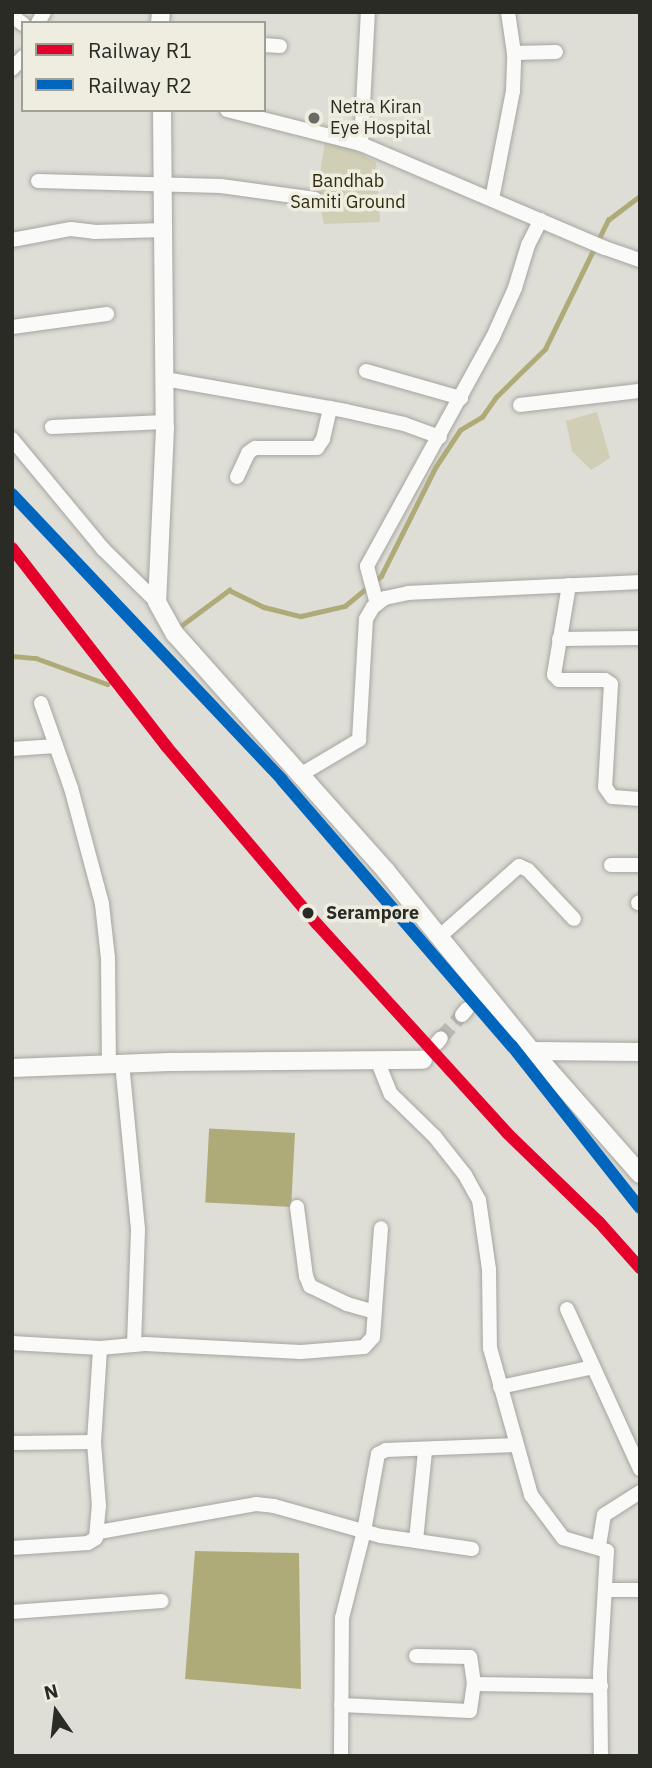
<!DOCTYPE html>
<html>
<head>
<meta charset="utf-8">
<style>
  body { margin:0 }
  #map { position:relative; width:652px; height:1768px; overflow:hidden; background:#deddd6; font-family:"IBM Plex Sans",sans-serif }
  div>[style] { position:absolute }
  .green>* { inset:0; background:#d0ceb4 }
  .water>* { inset:0; background:#afab79; transform-origin:0 0 }
  .stream>* { height:4.5px; margin:-2.25px; padding:0 2.25px; transform-origin:2.25px; border-radius:2.25px; background:#afab79 }
  .minor-tunnel>* { height:14px; margin-top:-7px; transform-origin:0; background:repeating-linear-gradient(90deg,#bab9b3 0 14px,transparent 0 21px) }
  .roads { filter:drop-shadow(0 0 2px #a6a5a0) drop-shadow(0 0 2px #a6a5a0) }
  .minor>* { height:14px; margin:-7px; padding:0 7px; transform-origin:7px; border-radius:7px; background:#fafaf9 }
  .tertiary>* { height:18px; margin:-9px; padding:0 9px; transform-origin:9px; border-radius:9px; background:#fafaf9 }
  .rail-1>* { height:12px; margin:-6px; padding:0 6px; transform-origin:6px; border-radius:6px; background:#e4002b }
  .rail-2>* { height:12px; margin:-6px; padding:0 6px; transform-origin:6px; border-radius:6px; background:#0065bd }
  .dots>* { width:19px; height:19px; translate:-50% -50%; box-sizing:border-box; border:4px solid #eeede0; border-radius:50% }
  span { translate:-50% -50%; white-space:nowrap; text-align:center; line-height:1.15; -webkit-text-stroke:7px #eeede0; paint-order:stroke }
  .poi-label { font-size:18px; color:#2b2b26 }
  .left { translate:0 -50%; text-align:left }
  .park-label { font-size:18px; color:#302d0e }
  .stop-label { font-size:18px; color:#2b2b26; font-weight:700 }
  .frame { position:absolute; inset:0; border:14px solid #2b2b26; pointer-events:none }
  .legend { position:absolute; left:21px; top:21px; width:245px; height:91px; box-sizing:border-box; background:#eeede0; border:2px solid #a09f96; margin:0; padding:9px 12px; list-style:none; font-size:21px; color:#2b2b26 }
  .legend li { display:flex; align-items:center; gap:14px; height:35px }
  .legend b { width:35px; border:2px solid #a09f96 }
  .north { position:absolute; left:21px; top:1677px; width:70px; height:70px; -webkit-text-stroke:5px #eeede0; paint-order:stroke; rotate:346deg; font-size:19px; font-weight:700; line-height:28px; text-align:center; color:#2b2b26 }
  .north::after { content:''; display:block; margin:auto; width:24px; height:32px; background:#2b2b26; clip-path:polygon(50% 0,100% 100%,50% 72%,0 100%) }
</style>
</head>
<body>
<div id="map">
  <div class="green">
    <div style="clip-path:polygon(326px 135px,376px 162px,380px 222px,324px 224px,317px 193px)"></div>
    <div style="clip-path:polygon(597px 412px,610px 458px,591px 470px,572px 451px,566px 421px)"></div>
  </div>
  <div class="water">
    <div style="left:295px;top:1133px;width:74px;height:86px;rotate:93deg"></div>
    <div style="clip-path:polygon(195px 1551px,299px 1553px,301px 1689px,185px 1679px)"></div>
  </div>
  <div class="stream">
    <div style="left:182px;top:625px;width:59px;rotate:-36.7deg"></div>
    <div style="left:229px;top:590px;width:39px;rotate:26deg"></div>
    <div style="left:264px;top:607px;width:38px;rotate:14deg"></div>
    <div style="left:301px;top:616px;width:45px;rotate:-12.8deg"></div>
    <div style="left:345px;top:606px;width:47px;rotate:-39.8deg"></div>
    <div style="left:381px;top:576px;width:121px;rotate:-63.4deg"></div>
    <div style="left:435px;top:468px;width:45px;rotate:-56.7deg"></div>
    <div style="left:460px;top:430px;width:26px;rotate:-31deg"></div>
    <div style="left:482px;top:417px;width:24px;rotate:-55deg"></div>
    <div style="left:496px;top:397px;width:69px;rotate:-44.4deg"></div>
    <div style="left:545px;top:349px;width:144px;rotate:-64deg"></div>
    <div style="left:608px;top:220px;width:40px;rotate:-37deg"></div>
    <div style="left:12px;top:656px;width:24px;rotate:5deg"></div>
    <div style="left:36px;top:658px;width:76px;rotate:20.1deg"></div>
  </div>
  <div class="minor-tunnel">
    <div style="left:467px;top:1009px;width:21px;rotate:-49deg"></div>
    <div style="left:441px;top:1038px;width:31px;rotate:-48deg"></div>
  </div>
  <div class="roads">
    <div class="minor">
      <div style="left:508px;top:12px;width:41px;rotate:81.7deg"></div>
      <div style="left:514px;top:53px;width:42px;rotate:-1.4deg"></div>
      <div style="left:12px;top:16px;width:14px;rotate:36deg"></div>
      <div style="left:38px;top:23px;width:13px;rotate:-61deg"></div>
      <div style="left:264px;top:45px;width:16px;rotate:4deg"></div>
      <div style="left:12px;top:69px;width:16px;rotate:-47deg"></div>
      <div style="left:227px;top:110px;width:138px;rotate:14.2deg"></div>
      <div style="left:361px;top:144px;width:132px;rotate:-87deg"></div>
      <div style="left:361px;top:144px;width:265px;rotate:23.1deg"></div>
      <div style="left:605px;top:248px;width:37px;rotate:19deg"></div>
      <div style="left:38px;top:181px;width:183px;rotate:1.6deg"></div>
      <div style="left:221px;top:186px;width:95px;rotate:7.9deg"></div>
      <div style="left:492px;top:199px;width:110px;rotate:-79deg"></div>
      <div style="left:513px;top:91px;width:38px;rotate:-88deg"></div>
      <div style="left:12px;top:240px;width:60px;rotate:-10.6deg"></div>
      <div style="left:71px;top:229px;width:23px;rotate:7deg"></div>
      <div style="left:94px;top:232px;width:71px;rotate:-1.6deg"></div>
      <div style="left:12px;top:327px;width:96px;rotate:-7.8deg"></div>
      <div style="left:366px;top:371px;width:99px;rotate:15.9deg"></div>
      <div style="left:165px;top:379px;width:184px;rotate:10deg"></div>
      <div style="left:346px;top:411px;width:59px;rotate:12.6deg"></div>
      <div style="left:404px;top:424px;width:38px;rotate:20deg"></div>
      <div style="left:520px;top:405px;width:121px;rotate:-6.7deg"></div>
      <div style="left:52px;top:427px;width:113px;rotate:-2.5deg"></div>
      <div style="left:12px;top:439px;width:143px;rotate:50.4deg"></div>
      <div style="left:103px;top:549px;width:76px;rotate:44.5deg"></div>
      <div style="left:237px;top:477px;width:26px;rotate:-65deg"></div>
      <div style="left:248px;top:453px;width:9px;rotate:-36deg"></div>
      <div style="left:255px;top:448px;width:62px"></div>
      <div style="left:317px;top:448px;width:11px;rotate:-56deg"></div>
      <div style="left:323px;top:439px;width:32px;rotate:-77deg"></div>
      <div style="left:569px;top:585px;width:91px;rotate:99.5deg"></div>
      <div style="left:554px;top:675px;width:7px;rotate:45deg"></div>
      <div style="left:559px;top:680px;width:46px"></div>
      <div style="left:605px;top:680px;width:7px;rotate:34deg"></div>
      <div style="left:611px;top:684px;width:103px;rotate:93.3deg"></div>
      <div style="left:605px;top:787px;width:12px;rotate:55deg"></div>
      <div style="left:612px;top:797px;width:28px;rotate:4deg"></div>
      <div style="left:377px;top:604px;width:39px;rotate:-105deg"></div>
      <div style="left:367px;top:566px;width:261px;rotate:-61.2deg"></div>
      <div style="left:493px;top:337px;width:54px;rotate:-65.8deg"></div>
      <div style="left:515px;top:288px;width:45px;rotate:-73.2deg"></div>
      <div style="left:528px;top:245px;width:28px;rotate:-63deg"></div>
      <div style="left:559px;top:639px;width:81px;rotate:-0.7deg"></div>
      <div style="left:41px;top:703px;width:90px;rotate:70.6deg"></div>
      <div style="left:71px;top:788px;width:120px;rotate:75deg"></div>
      <div style="left:102px;top:904px;width:54px;rotate:83.7deg"></div>
      <div style="left:108px;top:958px;width:106px;rotate:89.5deg"></div>
      <div style="left:12px;top:749px;width:44px;rotate:-3.9deg"></div>
      <div style="left:300px;top:775px;width:69px;rotate:-30.7deg"></div>
      <div style="left:359px;top:740px;width:121px;rotate:-86.7deg"></div>
      <div style="left:366px;top:619px;width:14px;rotate:-60deg"></div>
      <div style="left:373px;top:607px;width:15px;rotate:-37deg"></div>
      <div style="left:385px;top:598px;width:24px;rotate:-12deg"></div>
      <div style="left:408px;top:593px;width:232px;rotate:-2.7deg"></div>
      <div style="left:611px;top:865px;width:29px"></div>
      <div style="left:638px;top:903px;width:2px;rotate:-27deg"></div>
      <div style="left:439px;top:937px;width:107px;rotate:-41.6deg"></div>
      <div style="left:519px;top:866px;width:10px;rotate:24deg"></div>
      <div style="left:528px;top:870px;width:67px;rotate:46.8deg"></div>
      <div style="left:462px;top:1015px;width:8px;rotate:-50deg"></div>
      <div style="left:437px;top:1043px;width:6px;rotate:-51deg"></div>
      <div style="left:377px;top:1060px;width:37px;rotate:68deg"></div>
      <div style="left:391px;top:1094px;width:62px;rotate:44.3deg"></div>
      <div style="left:435px;top:1137px;width:48px;rotate:51.7deg"></div>
      <div style="left:465px;top:1175px;width:29px;rotate:61deg"></div>
      <div style="left:479px;top:1200px;width:70px;rotate:81.8deg"></div>
      <div style="left:489px;top:1269px;width:79px;rotate:89.3deg"></div>
      <div style="left:490px;top:1348px;width:153px;rotate:74.4deg"></div>
      <div style="left:531px;top:1495px;width:54px;rotate:53.3deg"></div>
      <div style="left:563px;top:1538px;width:46px;rotate:16.5deg"></div>
      <div style="left:607px;top:1551px;width:121px;rotate:93.3deg"></div>
      <div style="left:600px;top:1672px;width:84px;rotate:89.3deg"></div>
      <div style="left:122px;top:1063px;width:168px;rotate:84.5deg"></div>
      <div style="left:138px;top:1230px;width:115px;rotate:92deg"></div>
      <div style="left:297px;top:1207px;width:70px;rotate:82.6deg"></div>
      <div style="left:306px;top:1276px;width:11px;rotate:68deg"></div>
      <div style="left:310px;top:1286px;width:41px;rotate:25.9deg"></div>
      <div style="left:347px;top:1304px;width:29px;rotate:16deg"></div>
      <div style="left:567px;top:1309px;width:176px;rotate:65.5deg"></div>
      <div style="left:12px;top:1343px;width:88px;rotate:3.3deg"></div>
      <div style="left:500px;top:1387px;width:95px;rotate:-12.1deg"></div>
      <div style="left:12px;top:1443px;width:82px;rotate:-0.7deg"></div>
      <div style="left:94px;top:1442px;width:94px;rotate:-86.3deg"></div>
      <div style="left:100px;top:1348px;width:45px;rotate:-5.1deg"></div>
      <div style="left:145px;top:1344px;width:156px;rotate:2.9deg"></div>
      <div style="left:301px;top:1352px;width:63px;rotate:-4.5deg"></div>
      <div style="left:364px;top:1347px;width:13px;rotate:-48deg"></div>
      <div style="left:373px;top:1337px;width:109px;rotate:-85.8deg"></div>
      <div style="left:99px;top:1532px;width:159px;rotate:-10.1deg"></div>
      <div style="left:256px;top:1504px;width:18px;rotate:6deg"></div>
      <div style="left:274px;top:1506px;width:111px;rotate:15.7deg"></div>
      <div style="left:381px;top:1536px;width:92px;rotate:8.1deg"></div>
      <div style="left:416px;top:1540px;width:89px;rotate:-84.2deg"></div>
      <div style="left:599px;top:1546px;width:31px;rotate:-81deg"></div>
      <div style="left:604px;top:1515px;width:43px;rotate:-32.6deg"></div>
      <div style="left:12px;top:1548px;width:76px;rotate:-3.8deg"></div>
      <div style="left:88px;top:1543px;width:9px;rotate:-32deg"></div>
      <div style="left:96px;top:1538px;width:32px;rotate:-85deg"></div>
      <div style="left:99px;top:1506px;width:64px;rotate:-94.5deg"></div>
      <div style="left:606px;top:1590px;width:34px"></div>
      <div style="left:12px;top:1612px;width:150px;rotate:-4.2deg"></div>
      <div style="left:474px;top:1684px;width:127px;rotate:0.9deg"></div>
      <div style="left:341px;top:1705px;width:129px;rotate:2.7deg"></div>
      <div style="left:470px;top:1711px;width:27px;rotate:-82deg"></div>
      <div style="left:474px;top:1684px;width:27px;rotate:-98deg"></div>
      <div style="left:470px;top:1657px;width:54px;rotate:-178.9deg"></div>
      <div style="left:341px;top:1756px;width:138px;rotate:-89.6deg"></div>
      <div style="left:342px;top:1618px;width:90px;rotate:-75.8deg"></div>
      <div style="left:364px;top:1531px;width:78px;rotate:-79.7deg"></div>
      <div style="left:378px;top:1454px;width:9px;rotate:-27deg"></div>
      <div style="left:386px;top:1450px;width:130px;rotate:-2.2deg"></div>
    </div>
    <div class="tertiary">
      <div style="left:160px;top:23px;width:11px;rotate:-85deg"></div>
      <div style="left:162px;top:110px;width:318px;rotate:89.5deg"></div>
      <div style="left:165px;top:428px;width:174px;rotate:92.6deg"></div>
      <div style="left:157px;top:602px;width:37px;rotate:61deg"></div>
      <div style="left:175px;top:634px;width:317px;rotate:48.3deg"></div>
      <div style="left:386px;top:871px;width:232px;rotate:51deg"></div>
      <div style="left:532px;top:1051px;width:108px;rotate:0.5deg"></div>
      <div style="left:532px;top:1051px;width:164px;rotate:48.7deg"></div>
      <div style="left:12px;top:1068px;width:157px;rotate:-2.2deg"></div>
      <div style="left:169px;top:1062px;width:254px;rotate:-0.5deg"></div>
    </div>
  </div>
  <div class="rail-1">
    <div style="left:12px;top:548px;width:251px;rotate:52.1deg"></div>
    <div style="left:166px;top:746px;width:233px;rotate:49.7deg"></div>
    <div style="left:317px;top:924px;width:282px;rotate:47.7deg"></div>
    <div style="left:507px;top:1133px;width:128px;rotate:44.1deg"></div>
    <div style="left:599px;top:1222px;width:62px;rotate:48.3deg"></div>
  </div>
  <div class="rail-2">
    <div style="left:12px;top:494px;width:393px;rotate:46.6deg"></div>
    <div style="left:282px;top:780px;width:352px;rotate:49.2deg"></div>
    <div style="left:512px;top:1046px;width:206px;rotate:51.7deg"></div>
  </div>
  <div class="dots">
    <div style="left:314px;top:118px;background:#6a6964"></div>
    <div style="left:308px;top:913px;background:#2b2b26"></div>
  </div>
  <div class="poi-label">
    <span class="left" style="left:330px;top:118px">Netra Kiran<br>Eye Hospital</span>
  </div>
  <div class="park-label">
    <span style="left:348px;top:192px">Bandhab<br>Samiti Ground</span>
  </div>
  <div class="stop-label">
    <span class="left" style="left:326px;top:913px">Serampore</span>
  </div>
  <div class="frame"></div>
  <ul class="legend">
  <li><b style="height:9px;background:#e4002b"></b>Railway R1</li>
  <li><b style="height:9px;background:#0065bd"></b>Railway R2</li>
  </ul>
  <div class="north">N</div>
</div>
</body>
</html>
